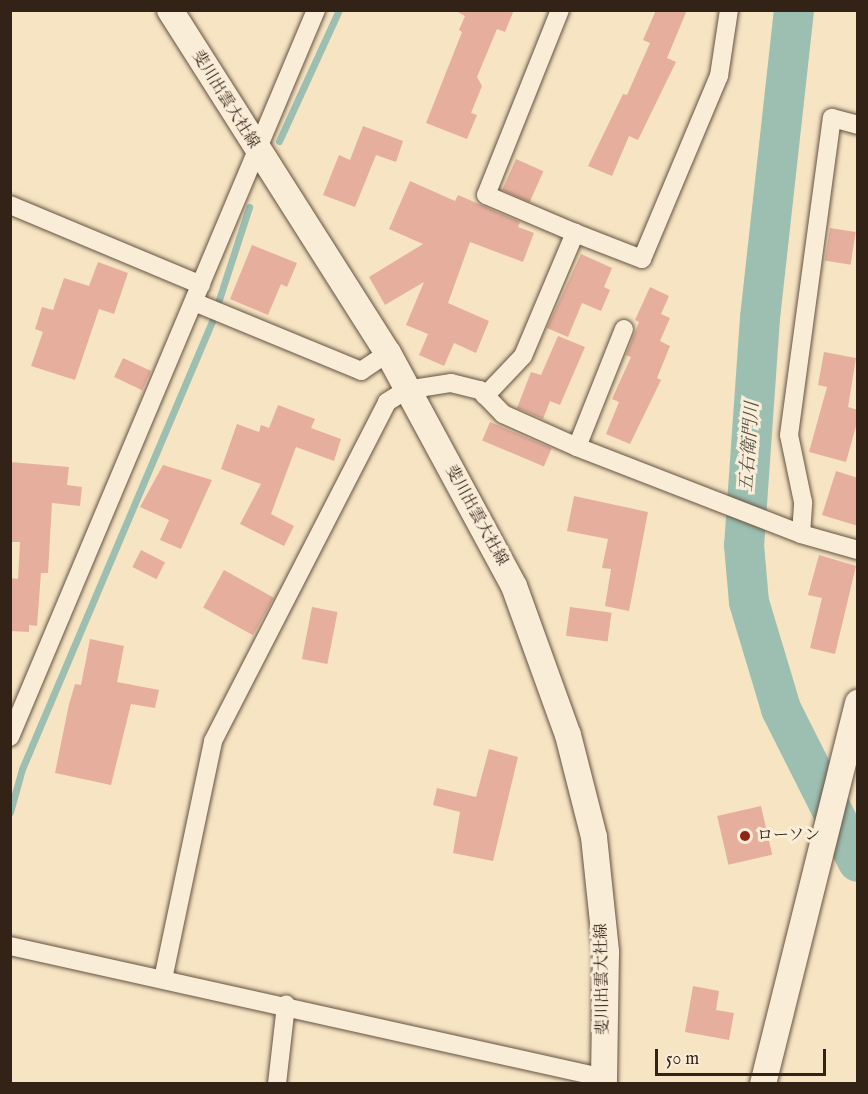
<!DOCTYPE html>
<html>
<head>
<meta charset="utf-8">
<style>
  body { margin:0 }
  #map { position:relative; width:868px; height:1094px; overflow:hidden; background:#f7e4c3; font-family:"IM FELL English","Noto Serif JP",serif }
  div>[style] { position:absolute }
  .stream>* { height:7px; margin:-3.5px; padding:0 3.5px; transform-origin:3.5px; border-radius:3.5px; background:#9dbfb1 }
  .river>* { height:40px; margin:-20px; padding:0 20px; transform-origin:20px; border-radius:20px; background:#9dbfb1 }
  .building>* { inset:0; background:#e6af9d; transform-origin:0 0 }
  .roads { filter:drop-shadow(0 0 2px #645342) drop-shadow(0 0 2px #645342) }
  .street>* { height:18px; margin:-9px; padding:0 9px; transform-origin:9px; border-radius:9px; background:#faedd8 }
  .secondary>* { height:26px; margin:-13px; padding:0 13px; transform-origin:13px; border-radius:13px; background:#faedd8 }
  .dots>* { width:16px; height:16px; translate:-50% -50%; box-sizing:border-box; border:3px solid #faedd8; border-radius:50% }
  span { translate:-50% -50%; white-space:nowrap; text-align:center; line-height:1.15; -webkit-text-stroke:6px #faedd8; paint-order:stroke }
  .street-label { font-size:16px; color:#332317 }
  .poi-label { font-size:16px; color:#332317 }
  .left { translate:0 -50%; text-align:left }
  .water-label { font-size:18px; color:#535245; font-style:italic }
  .frame { position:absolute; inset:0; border:12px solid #332317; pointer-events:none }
  .scale { position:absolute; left:655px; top:1049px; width:171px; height:27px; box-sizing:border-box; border:3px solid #332317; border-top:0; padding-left:8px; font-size:18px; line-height:21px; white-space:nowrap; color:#332317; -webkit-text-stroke:4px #faedd8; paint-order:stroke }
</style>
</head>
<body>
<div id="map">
  <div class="stream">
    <div style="left:279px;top:141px;width:144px;rotate:-65.4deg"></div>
    <div style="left:10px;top:812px;width:45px;rotate:-74.4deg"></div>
    <div style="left:22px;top:769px;width:490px;rotate:-67deg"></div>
    <div style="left:213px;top:318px;width:117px;rotate:-72deg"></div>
  </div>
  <div class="river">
    <div style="left:794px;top:10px;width:310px;rotate:96.3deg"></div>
    <div style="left:760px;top:318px;width:228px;rotate:94deg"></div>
    <div style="left:744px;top:545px;width:57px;rotate:85deg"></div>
    <div style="left:749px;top:602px;width:112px;rotate:73.3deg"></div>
    <div style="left:781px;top:709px;width:171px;rotate:63.3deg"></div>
  </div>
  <div class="building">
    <div style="clip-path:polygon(454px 10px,514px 10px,505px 32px,497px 29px,477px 77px,482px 86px,471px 113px,477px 115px,467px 139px,426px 123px,462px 32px,459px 30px,465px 16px)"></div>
    <div style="clip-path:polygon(656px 10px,687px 10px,667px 58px,676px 62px,638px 140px,629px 136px,612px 176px,588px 166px,623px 94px,627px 95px,650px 43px,643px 40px)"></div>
    <div style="clip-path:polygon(363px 126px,403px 141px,396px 162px,376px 155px,355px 207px,323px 195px,339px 155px,350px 160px)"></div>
    <div style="left:516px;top:159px;width:30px;height:34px;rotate:24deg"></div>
    <div style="clip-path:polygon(410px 181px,455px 201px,458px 195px,481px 205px,520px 222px,518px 227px,534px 233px,523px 262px,470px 242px,448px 303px,489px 321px,476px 353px,454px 343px,444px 366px,419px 355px,428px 334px,406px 325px,424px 282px,385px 305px,369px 277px,423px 244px,389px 229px)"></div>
    <div style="left:830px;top:228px;width:26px;height:33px;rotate:9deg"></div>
    <div style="clip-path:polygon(252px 245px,297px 263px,287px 287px,281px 284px,268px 315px,230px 299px)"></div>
    <div style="clip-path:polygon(581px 254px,612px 268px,604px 287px,610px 290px,601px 311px,582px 303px,568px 337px,547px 328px)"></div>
    <div style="clip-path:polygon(98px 262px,128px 273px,114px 314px,99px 309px,75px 380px,31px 366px,43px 332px,35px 329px,42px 307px,53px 310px,64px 278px,89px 286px)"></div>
    <div style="clip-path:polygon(650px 287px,669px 296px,661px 314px,670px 318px,660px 341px,670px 346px,657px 378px,661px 380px,630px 444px,606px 434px,619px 402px,612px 399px,631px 357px,626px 355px,639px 322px,635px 320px)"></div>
    <div style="clip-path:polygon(558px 336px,585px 347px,560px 405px,550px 401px,543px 419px,517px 408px,531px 372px,541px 375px)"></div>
    <div style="clip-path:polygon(824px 352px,856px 358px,848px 407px,858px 410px,858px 419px,846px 462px,809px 452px,827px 387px,818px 385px)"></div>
    <div style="left:123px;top:358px;width:31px;height:21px;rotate:25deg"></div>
    <div style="clip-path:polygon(278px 405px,315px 419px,311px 428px,341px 439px,334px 461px,296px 447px,271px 514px,294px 526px,284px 546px,240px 524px,261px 484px,221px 469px,237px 424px,259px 432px,261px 425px,269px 428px)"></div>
    <div style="left:490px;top:422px;width:67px;height:20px;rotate:23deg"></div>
    <div style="clip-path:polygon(10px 462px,69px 467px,67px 485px,82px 487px,80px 506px,52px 503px,48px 573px,41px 573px,37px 626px,29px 625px,29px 632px,10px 631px,10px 578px,18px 579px,20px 542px,10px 542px)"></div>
    <div style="clip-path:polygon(163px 465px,212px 480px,181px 549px,160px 540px,169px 520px,140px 507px)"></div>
    <div style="clip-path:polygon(836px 471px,858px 478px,858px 526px,822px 515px)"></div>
    <div style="clip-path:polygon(574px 496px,648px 512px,629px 611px,605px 606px,611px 569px,602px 568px,608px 539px,567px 531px)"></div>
    <div style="left:141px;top:550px;width:27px;height:19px;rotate:27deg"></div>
    <div style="clip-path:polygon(819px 555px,856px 566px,835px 654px,810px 648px,822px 598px,808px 595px)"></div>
    <div style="left:224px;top:570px;width:57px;height:43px;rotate:29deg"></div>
    <div style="left:312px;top:607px;width:26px;height:53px;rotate:11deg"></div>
    <div style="left:570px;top:607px;width:42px;height:29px;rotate:8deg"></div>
    <div style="clip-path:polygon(90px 639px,124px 646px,117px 682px,159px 690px,155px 708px,131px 704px,111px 785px,55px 773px,69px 704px,75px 684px,81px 685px)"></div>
    <div style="clip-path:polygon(489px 749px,518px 757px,493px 861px,453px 853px,460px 812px,433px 805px,437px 788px,476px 797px)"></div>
    <div style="left:761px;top:806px;width:50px;height:45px;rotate:77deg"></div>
    <div style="clip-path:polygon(693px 986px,719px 991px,716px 1010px,734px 1013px,729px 1040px,685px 1032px)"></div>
  </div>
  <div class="roads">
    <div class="street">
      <div style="left:560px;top:10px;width:199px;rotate:111.8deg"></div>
      <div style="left:486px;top:195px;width:97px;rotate:23.1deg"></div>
      <div style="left:10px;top:205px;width:207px;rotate:22.7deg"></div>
      <div style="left:194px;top:302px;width:181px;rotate:22.4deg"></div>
      <div style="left:361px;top:371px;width:32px;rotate:-34deg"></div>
      <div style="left:485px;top:396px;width:55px;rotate:-46.5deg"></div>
      <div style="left:523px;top:356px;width:134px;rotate:-67.1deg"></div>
      <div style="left:575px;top:233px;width:72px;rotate:21.2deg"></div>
      <div style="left:642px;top:259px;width:199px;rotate:-67.2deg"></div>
      <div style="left:719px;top:76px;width:67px;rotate:-81.4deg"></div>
      <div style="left:577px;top:447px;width:127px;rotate:-68.3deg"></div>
      <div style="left:801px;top:534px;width:32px;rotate:-86deg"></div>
      <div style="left:803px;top:502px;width:68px;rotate:-101.8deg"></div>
      <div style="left:789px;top:435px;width:320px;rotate:-82.3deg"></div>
      <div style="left:832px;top:118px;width:27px;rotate:15deg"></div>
      <div style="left:10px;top:737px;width:789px;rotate:-67.17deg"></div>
      <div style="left:10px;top:946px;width:609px;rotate:12.51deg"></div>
      <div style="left:163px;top:979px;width:243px;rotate:-78.1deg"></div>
      <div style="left:213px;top:741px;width:381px;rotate:-62.8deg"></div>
      <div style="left:387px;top:402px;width:22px;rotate:-32deg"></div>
      <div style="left:406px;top:390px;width:46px;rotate:-8.8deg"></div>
      <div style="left:451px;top:383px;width:30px;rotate:14deg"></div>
      <div style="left:480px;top:390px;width:33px;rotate:46deg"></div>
      <div style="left:503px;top:414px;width:81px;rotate:24deg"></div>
      <div style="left:577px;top:447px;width:240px;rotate:21.2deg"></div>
      <div style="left:801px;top:534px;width:59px;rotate:15.7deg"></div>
      <div style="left:277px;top:1084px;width:80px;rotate:-83.5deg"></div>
    </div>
    <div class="secondary">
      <div style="left:170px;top:10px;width:406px;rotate:57.6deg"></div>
      <div style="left:388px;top:353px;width:265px;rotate:61.6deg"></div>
      <div style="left:514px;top:586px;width:158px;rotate:70.1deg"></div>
      <div style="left:568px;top:735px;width:105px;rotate:75.7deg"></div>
      <div style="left:594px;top:837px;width:116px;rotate:84deg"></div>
      <div style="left:606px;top:952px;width:132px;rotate:90.9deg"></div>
      <div style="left:763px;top:1084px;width:393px;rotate:-76deg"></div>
    </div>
  </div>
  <div class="dots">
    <div style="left:745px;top:836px;background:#8f2418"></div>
  </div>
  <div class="street-label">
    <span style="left:225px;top:100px;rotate:58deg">斐川出雲大社線</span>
    <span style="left:476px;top:516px;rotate:61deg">斐川出雲大社線</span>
    <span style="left:603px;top:979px;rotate:-91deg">斐川出雲大社線</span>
  </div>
  <div class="poi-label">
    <span class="left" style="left:757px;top:836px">ローソン</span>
  </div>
  <div class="water-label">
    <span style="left:751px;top:447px;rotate:-86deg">五右衛門川</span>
  </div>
  <div class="frame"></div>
  <div class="scale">50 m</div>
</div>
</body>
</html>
